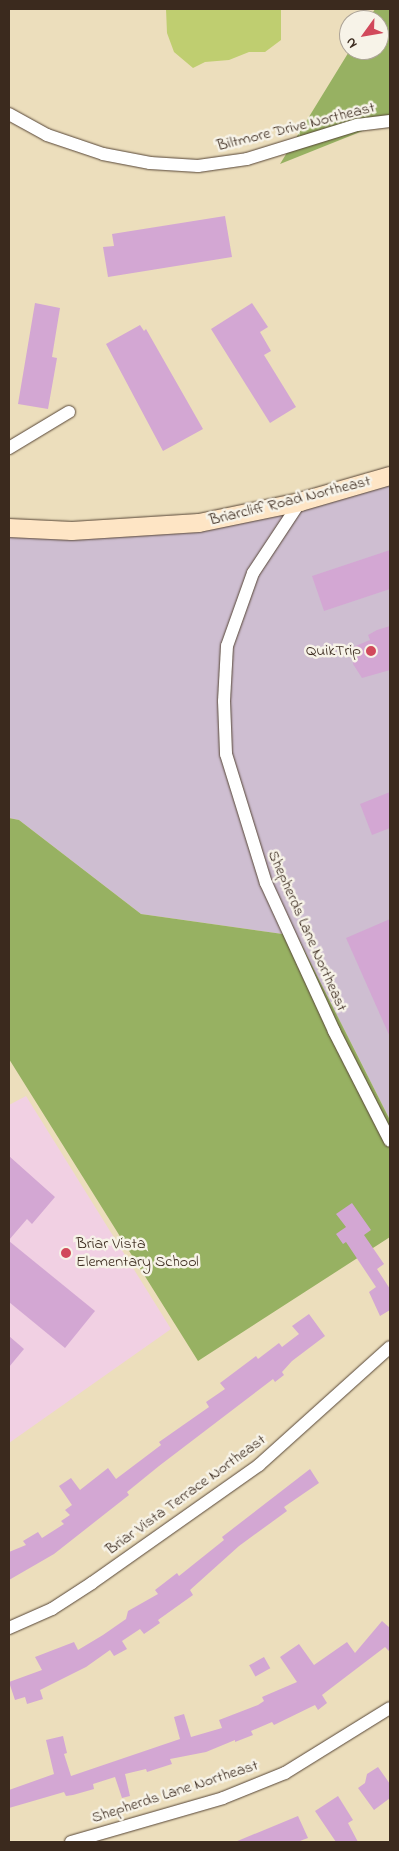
<!DOCTYPE html>
<html>
<head>
<meta charset="utf-8">
<style>
  body { margin:0 }
  #map { position:relative; width:399px; height:1851px; overflow:hidden; background:#ecdebc; font-family:"Indie Flower",sans-serif }
  div>[style] { position:absolute }
  .built>* { inset:0; background:#f1d0e3 }
  .industrial>* { inset:0; background:#cebed1 }
  .green>* { inset:0; background:#bfce70 }
  .forest>* { inset:0; background:#97b162 }
  .building>* { inset:0; background:#d3a7d3; transform-origin:0 0 }
  .roads { filter:drop-shadow(0 0 1px #564536) drop-shadow(0 0 1px #564536) }
  .street>* { height:12px; margin:-6px; padding:0 6px; transform-origin:6px; border-radius:6px; background:#fff }
  .secondary>* { height:18px; margin:-9px; padding:0 9px; transform-origin:9px; border-radius:9px; background:#fee5c5 }
  .dots>* { width:14px; height:14px; translate:-50% -50%; box-sizing:border-box; border:2px solid #f7f3e8; border-radius:50% }
  span { translate:-50% -50%; white-space:nowrap; text-align:center; line-height:1.15; -webkit-text-stroke:5px #f7f3e8; paint-order:stroke }
  .street-label { font-size:16px; color:#3b2a1e }
  .poi-label { font-size:16px; color:#3b2a1e }
  .right { translate:-100% -50%; text-align:right }
  .left { translate:0 -50%; text-align:left }
  .frame { position:absolute; inset:0; border:10px solid #3b2a1e; pointer-events:none }
  .north { position:absolute; left:339px; top:10px; width:50px; height:50px; box-sizing:border-box; background:#f7f3e8; border:1px solid #aca397; border-radius:50%; rotate:238deg; font-size:14px; font-weight:700; line-height:20px; text-align:center; color:#3b2a1e }
  .north::after { content:''; display:block; margin:auto; width:18px; height:22px; background:#d1495b; clip-path:polygon(50% 0,100% 100%,50% 72%,0 100%) }
</style>
</head>
<body>
<div id="map">
  <div class="built">
    <div style="clip-path:polygon(26px 1096px,171px 1329px,9px 1443px,9px 1105px)"></div>
  </div>
  <div class="industrial">
    <div style="clip-path:polygon(390px 471px,390px 1120px,297px 936px,141px 914px,19px 820px,9px 818px,9px 532px,183px 529px)"></div>
  </div>
  <div class="green">
    <div style="clip-path:polygon(166px 9px,281px 9px,281px 40px,265px 52px,249px 52px,229px 60px,205px 62px,193px 68px,174px 52px,167px 33px)"></div>
  </div>
  <div class="forest">
    <div style="clip-path:polygon(375px 9px,390px 9px,390px 120px,280px 164px,350px 50px,379px 50px,379px 20px,368px 20px)"></div>
    <div style="clip-path:polygon(9px 818px,19px 820px,141px 914px,297px 936px,390px 1120px,390px 1237px,198px 1361px,9px 1059px)"></div>
  </div>
  <div class="building">
    <div style="clip-path:polygon(225px 216px,232px 257px,108px 277px,103px 247px,114px 246px,112px 234px)"></div>
    <div style="clip-path:polygon(35px 303px,60px 308px,52px 357px,57px 358px,48px 409px,18px 404px)"></div>
    <div style="clip-path:polygon(252px 303px,268px 327px,260px 332px,271px 351px,264px 355px,296px 407px,270px 423px,211px 329px)"></div>
    <div style="clip-path:polygon(140px 325px,144px 331px,146px 329px,203px 429px,163px 451px,106px 344px)"></div>
    <div style="clip-path:polygon(390px 550px,390px 589px,324px 611px,312px 576px)"></div>
    <div style="clip-path:polygon(390px 626px,390px 670px,362px 678px,353px 664px,353px 647px,370px 640px,368px 635px,377px 630px)"></div>
    <div style="clip-path:polygon(390px 792px,390px 828px,372px 835px,360px 804px)"></div>
    <div style="clip-path:polygon(390px 919px,390px 1037px,346px 938px)"></div>
    <div style="clip-path:polygon(9px 1156px,55px 1197px,32px 1224px,27px 1219px,9px 1240px)"></div>
    <div style="clip-path:polygon(352px 1203px,371px 1230px,364px 1235px,384px 1264px,377px 1269px,390px 1289px,390px 1310px,380px 1316px,369px 1292px,376px 1287px,346px 1242px,343px 1244px,336px 1234px,346px 1227px,336px 1214px)"></div>
    <div style="clip-path:polygon(9px 1241px,95px 1311px,65px 1348px,9px 1302px)"></div>
    <div style="clip-path:polygon(309px 1314px,325px 1336px,292px 1361px,282px 1372px,284px 1375px,275px 1382px,273px 1379px,159px 1466px,127px 1492px,129px 1495px,54px 1554px,9px 1580px,9px 1552px,26px 1545px,23px 1541px,38px 1532px,42px 1538px,64px 1524px,61px 1521px,70px 1515px,65px 1510px,72px 1505px,59px 1486px,71px 1478px,80px 1490px,108px 1468px,116px 1479px,161px 1445px,159px 1442px,209px 1407px,206px 1402px,225px 1389px,220px 1383px,256px 1356px,258px 1359px,279px 1343px,282px 1347px,299px 1334px,292px 1326px)"></div>
    <div style="clip-path:polygon(9px 1336px,24px 1349px,9px 1367px)"></div>
    <div style="clip-path:polygon(310px 1469px,319px 1483px,284px 1507px,287px 1511px,239px 1546px,190px 1590px,193px 1595px,158px 1620px,160px 1623px,144px 1634px,140px 1629px,122px 1641px,127px 1649px,114px 1656px,110px 1650px,86px 1667px,40px 1690px,43px 1699px,27px 1704px,25px 1697px,15px 1700px,9px 1682px,42px 1670px,35px 1657px,74px 1642px,78px 1650px,103px 1635px,126px 1619px,128px 1611px,158px 1594px,155px 1590px,177px 1573px,179px 1576px,224px 1540px,222px 1537px)"></div>
    <div style="clip-path:polygon(382px 1621px,390px 1628px,390px 1652px,385px 1647px,322px 1695px,327px 1703px,318px 1710px,315px 1705px,274px 1725px,272px 1722px,251px 1731px,253px 1735px,235px 1742px,235px 1740px,206px 1752px,170px 1759px,172px 1764px,147px 1772px,146px 1769px,125px 1774px,130px 1796px,122px 1798px,115px 1777px,93px 1784px,94px 1789px,73px 1795px,66px 1796px,64px 1792px,9px 1808px,9px 1790px,54px 1774px,46px 1740px,63px 1736px,67px 1753px,64px 1754px,71px 1776px,180px 1739px,174px 1717px,184px 1714px,191px 1737px,222px 1728px,219px 1720px,258px 1705px,264px 1701px,262px 1697px,297px 1682px,280px 1657px,299px 1644px,314px 1665px,347px 1642px,355px 1653px)"></div>
    <div style="left:264px;top:1657px;width:13px;height:17px;rotate:61deg"></div>
    <div style="clip-path:polygon(378px 1767px,390px 1784px,390px 1798px,374px 1810px,358px 1788px,365px 1783px,367px 1774px)"></div>
    <div style="clip-path:polygon(338px 1796px,353px 1820px,348px 1823px,358px 1842px,336px 1842px,315px 1811px)"></div>
    <div style="clip-path:polygon(298px 1816px,308px 1838px,297px 1842px,235px 1842px)"></div>
  </div>
  <div class="roads">
    <div class="street">
      <div style="left:9px;top:114px;width:43px;rotate:28.9deg"></div>
      <div style="left:47px;top:135px;width:59px;rotate:18.7deg"></div>
      <div style="left:103px;top:154px;width:48px;rotate:10.8deg"></div>
      <div style="left:150px;top:163px;width:48px;rotate:3.6deg"></div>
      <div style="left:198px;top:166px;width:49px;rotate:-8.1deg"></div>
      <div style="left:247px;top:159px;width:115px;rotate:-17.2deg"></div>
      <div style="left:357px;top:125px;width:33px;rotate:-7deg"></div>
      <div style="left:9px;top:448px;width:70px;rotate:-31deg"></div>
      <div style="left:300px;top:502px;width:85px;rotate:123.5deg"></div>
      <div style="left:253px;top:573px;width:77px;rotate:109.6deg"></div>
      <div style="left:227px;top:646px;width:55px;rotate:93.1deg"></div>
      <div style="left:224px;top:701px;width:53px;rotate:87.8deg"></div>
      <div style="left:226px;top:754px;width:135px;rotate:72.8deg"></div>
      <div style="left:266px;top:883px;width:163px;rotate:65.3deg"></div>
      <div style="left:334px;top:1031px;width:123px;rotate:63deg"></div>
      <div style="left:9px;top:1628px;width:47px;rotate:-23.8deg"></div>
      <div style="left:52px;top:1609px;width:48px;rotate:-33deg"></div>
      <div style="left:92px;top:1583px;width:204px;rotate:-35.2deg"></div>
      <div style="left:259px;top:1465px;width:176px;rotate:-42deg"></div>
      <div style="left:71px;top:1842px;width:158px;rotate:-16.1deg"></div>
      <div style="left:223px;top:1798px;width:67px;rotate:-22deg"></div>
      <div style="left:285px;top:1773px;width:123px;rotate:-31.8deg"></div>
    </div>
    <div class="secondary">
      <div style="left:9px;top:528px;width:63px;rotate:2.7deg"></div>
      <div style="left:72px;top:531px;width:127px;rotate:-3.6deg"></div>
      <div style="left:199px;top:523px;width:103px;rotate:-11.7deg"></div>
      <div style="left:300px;top:502px;width:94px;rotate:-16.1deg"></div>
    </div>
  </div>
  <div class="dots">
    <div style="left:371px;top:651px;background:#d1495b"></div>
    <div style="left:66px;top:1253px;background:#d1495b"></div>
  </div>
  <div class="street-label">
    <span style="left:296px;top:127px;rotate:-14deg">Biltmore Drive Northeast</span>
    <span style="left:290px;top:501px;rotate:-14deg">Briarcliff Road Northeast</span>
    <span style="left:307px;top:931px;rotate:66deg">Shepherds Lane Northeast</span>
    <span style="left:186px;top:1495px;rotate:-36deg">Briar Vista Terrace Northeast</span>
    <span style="left:175px;top:1792px;rotate:-18deg">Shepherds Lane Northeast</span>
  </div>
  <div class="poi-label">
    <span class="right" style="left:361px;top:651px">QuikTrip</span>
    <span class="left" style="left:76px;top:1253px">Briar Vista<br>Elementary School</span>
  </div>
  <div class="frame"></div>
  <div class="north">N</div>
</div>
</body>
</html>
